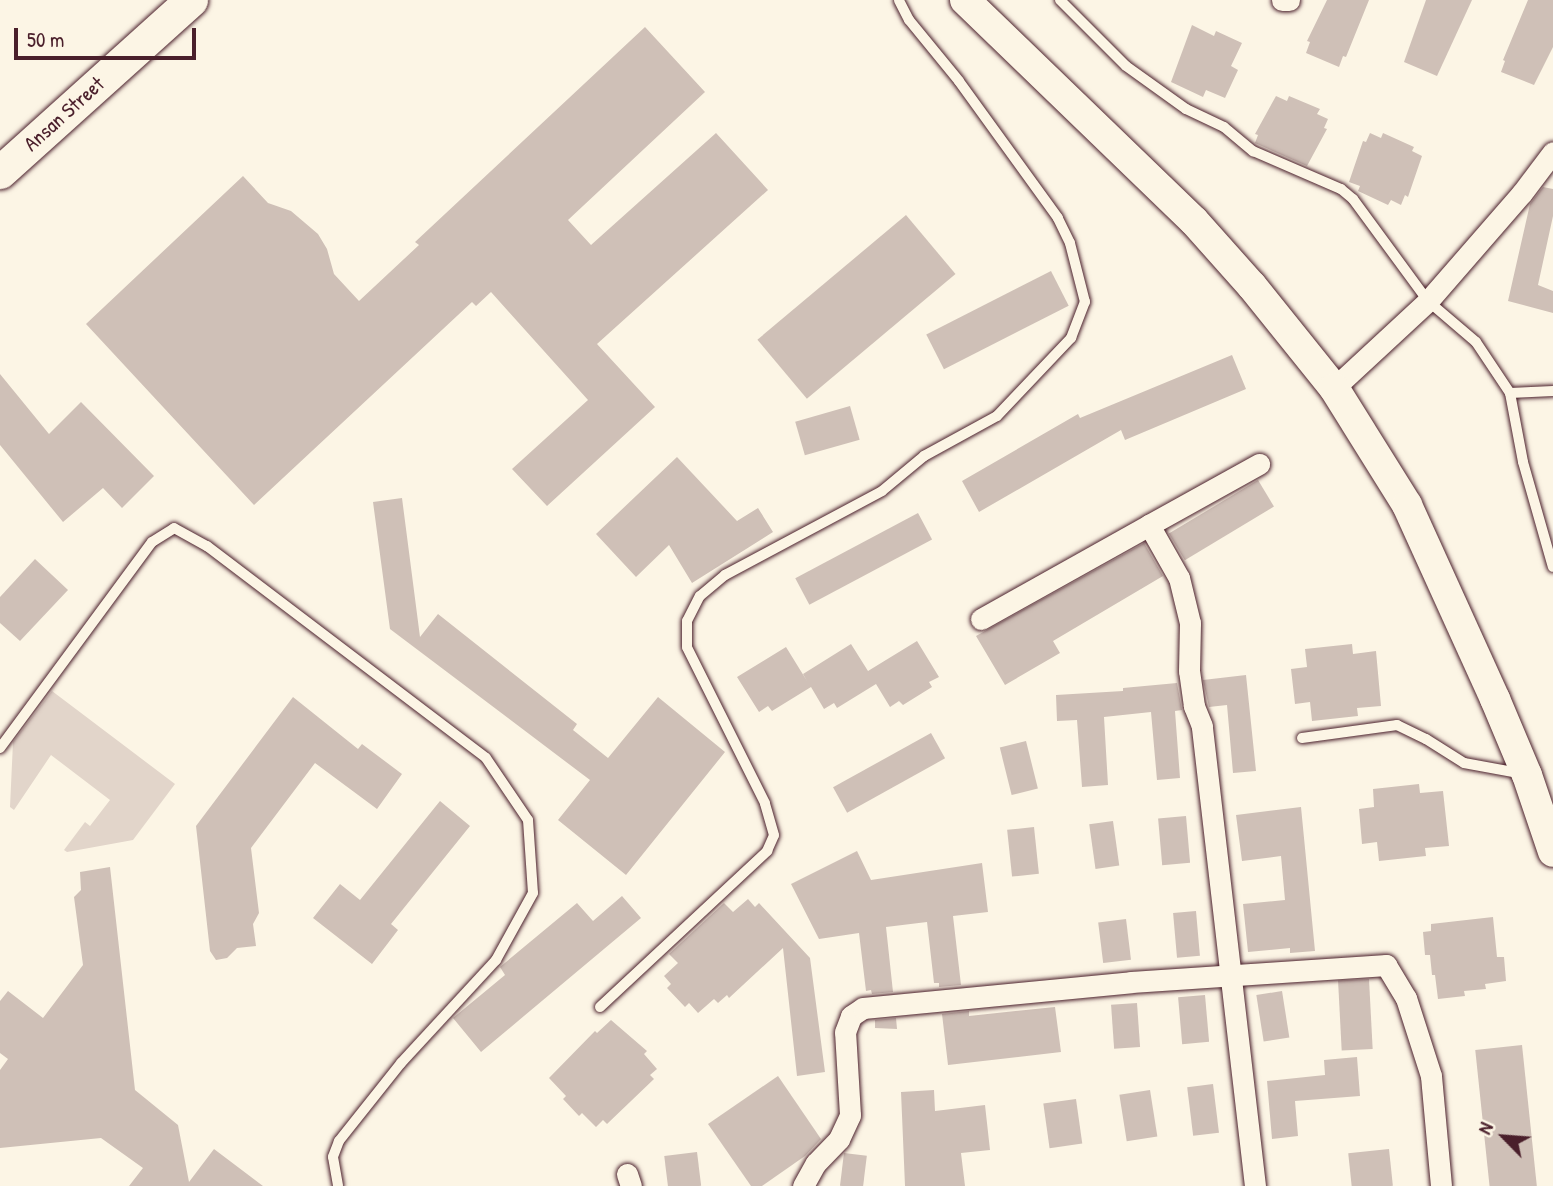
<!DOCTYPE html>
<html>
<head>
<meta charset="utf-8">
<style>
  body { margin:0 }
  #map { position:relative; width:1553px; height:1186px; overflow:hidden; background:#fcf5e5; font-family:"Patrick Hand",sans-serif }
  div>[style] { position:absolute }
  .green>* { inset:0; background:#e2d5ca }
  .building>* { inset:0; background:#cfc0b7; transform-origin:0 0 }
  .roads { filter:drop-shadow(0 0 2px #4a1f2b) drop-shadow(0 0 2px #4a1f2b) }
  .lane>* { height:10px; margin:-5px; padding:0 5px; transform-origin:5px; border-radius:5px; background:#fcf5e5 }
  .street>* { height:21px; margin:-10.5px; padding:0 10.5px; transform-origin:10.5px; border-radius:10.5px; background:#fcf5e5 }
  .secondary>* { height:30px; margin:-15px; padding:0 15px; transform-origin:15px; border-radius:15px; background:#fcf5e5 }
  .primary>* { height:33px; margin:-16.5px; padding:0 16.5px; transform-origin:16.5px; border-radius:16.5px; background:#fcf5e5 }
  span { translate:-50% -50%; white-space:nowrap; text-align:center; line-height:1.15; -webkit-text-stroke:5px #fcf5e5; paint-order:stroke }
  .street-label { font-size:21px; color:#4a1f2b }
  .north { position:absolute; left:1469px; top:1102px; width:70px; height:70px; -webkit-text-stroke:5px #fcf5e5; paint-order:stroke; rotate:295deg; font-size:19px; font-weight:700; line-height:28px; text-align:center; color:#4a1f2b }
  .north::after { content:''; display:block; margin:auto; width:24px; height:32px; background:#4a1f2b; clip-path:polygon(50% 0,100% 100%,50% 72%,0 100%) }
  .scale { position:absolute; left:14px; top:28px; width:182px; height:32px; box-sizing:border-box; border:4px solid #4a1f2b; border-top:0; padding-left:9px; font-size:21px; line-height:24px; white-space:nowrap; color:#4a1f2b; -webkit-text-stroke:5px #fcf5e5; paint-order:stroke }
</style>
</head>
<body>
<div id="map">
  <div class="green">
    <div style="clip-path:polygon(52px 691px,175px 784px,133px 840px,67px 852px,64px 850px,85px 822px,90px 826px,110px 800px,51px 755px,14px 810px,10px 807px,13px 742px)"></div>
  </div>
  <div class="building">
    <div style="clip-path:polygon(1327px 0,1369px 0,1346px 57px,1343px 56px,1339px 67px,1306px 53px,1310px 42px,1307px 41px)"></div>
    <div style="clip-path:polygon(1426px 0,1472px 0,1437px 76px,1404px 62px)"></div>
    <div style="clip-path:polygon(1528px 0,1553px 0,1553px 47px,1534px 85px,1501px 72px,1505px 61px,1503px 60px)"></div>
    <div style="clip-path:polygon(1192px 25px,1214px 36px,1216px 31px,1242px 43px,1231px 66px,1238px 70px,1225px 98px,1206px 90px,1203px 97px,1171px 82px)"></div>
    <div style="clip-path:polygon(645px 27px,705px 92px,568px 220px,591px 245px,716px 133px,768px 190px,597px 344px,655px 407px,547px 506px,512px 469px,588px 400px,491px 292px,476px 306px,472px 302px,254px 505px,86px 324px,243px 176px,268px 203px,291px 211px,318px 234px,327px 249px,334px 274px,359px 301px,419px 245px,415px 242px)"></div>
    <div style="clip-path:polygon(1276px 96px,1287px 101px,1289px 96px,1320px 109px,1317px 114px,1328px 119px,1324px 128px,1327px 129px,1307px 166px,1255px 143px,1258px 135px,1255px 134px)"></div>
    <div style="clip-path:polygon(1370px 133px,1381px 138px,1383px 133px,1414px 147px,1412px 151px,1422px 156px,1408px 197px,1405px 195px,1401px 205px,1391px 200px,1388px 205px,1358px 191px,1360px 186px,1349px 182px,1363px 141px,1366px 142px)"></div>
    <div style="clip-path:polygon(1543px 187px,1553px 189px,1553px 216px,1538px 285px,1553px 291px,1553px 313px,1508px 301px,1530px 204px)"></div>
    <div style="left:906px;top:215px;width:77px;height:194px;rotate:50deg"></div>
    <div style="left:1051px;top:271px;width:39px;height:140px;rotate:63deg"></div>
    <div style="clip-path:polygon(1232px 355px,1246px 389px,1125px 440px,1121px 430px,979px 512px,962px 481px,1078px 414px,1080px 418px)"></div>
    <div style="clip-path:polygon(0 374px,49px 434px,81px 402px,154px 476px,122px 508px,103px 488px,63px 522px,0 445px)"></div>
    <div style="left:850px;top:406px;width:35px;height:57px;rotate:74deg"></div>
    <div style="clip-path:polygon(677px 457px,737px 521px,758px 508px,773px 532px,692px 583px,669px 545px,636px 577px,596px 534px)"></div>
    <div style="left:1258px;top:480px;width:31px;height:104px;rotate:59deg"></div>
    <div style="clip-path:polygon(402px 498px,420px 637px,438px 614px,577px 724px,573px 730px,608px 758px,658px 697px,725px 752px,626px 875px,558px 820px,590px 780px,390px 629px,373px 502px)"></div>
    <div style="left:918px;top:513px;width:30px;height:139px;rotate:62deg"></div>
    <div style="clip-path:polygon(1144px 543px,1163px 576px,1053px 641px,1060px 653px,1005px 685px,976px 636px)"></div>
    <div style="clip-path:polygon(35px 559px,68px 590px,20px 641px,0 623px,0 597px)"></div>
    <div style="clip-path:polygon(917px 641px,939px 677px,929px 682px,932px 687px,903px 705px,899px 701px,890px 707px,876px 684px,837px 708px,834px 703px,824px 709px,811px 687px,772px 711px,768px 706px,759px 712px,737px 677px,786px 647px,807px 681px,803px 674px,851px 644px,868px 671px)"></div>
    <div style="clip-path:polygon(1352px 644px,1353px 654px,1376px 651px,1381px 706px,1357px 708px,1358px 716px,1312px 721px,1310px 702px,1295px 704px,1291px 669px,1307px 667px,1305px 649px)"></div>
    <div style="clip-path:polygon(1246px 675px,1256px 771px,1233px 773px,1227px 705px,1209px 707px,1203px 680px)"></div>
    <div style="clip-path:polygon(1177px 683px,1182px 710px,1175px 711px,1180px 778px,1157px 780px,1151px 712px,1104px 717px,1108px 785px,1082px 787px,1077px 720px,1057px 721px,1056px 695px,1123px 691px,1123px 688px)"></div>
    <div style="clip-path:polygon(293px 697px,358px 749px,362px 744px,402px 774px,377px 809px,315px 763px,251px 848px,259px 913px,253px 924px,256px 946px,237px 948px,227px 958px,216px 960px,210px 951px,196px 826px)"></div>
    <div style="left:931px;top:733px;width:29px;height:112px;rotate:61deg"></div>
    <div style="left:1026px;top:741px;width:49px;height:27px;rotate:76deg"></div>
    <div style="clip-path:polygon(1419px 784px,1420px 793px,1443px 791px,1449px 846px,1425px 848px,1426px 856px,1379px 861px,1377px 842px,1362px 844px,1359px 809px,1374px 807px,1373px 789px)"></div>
    <div style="clip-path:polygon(440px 801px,470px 826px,391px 924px,398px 930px,372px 964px,313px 918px,340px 884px,360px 900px)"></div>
    <div style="clip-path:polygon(1301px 807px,1315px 951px,1290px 953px,1290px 948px,1248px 952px,1243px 904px,1285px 900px,1281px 856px,1242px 861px,1236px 815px)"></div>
    <div style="left:1186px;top:816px;width:47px;height:28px;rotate:85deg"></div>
    <div style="left:1113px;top:821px;width:45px;height:24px;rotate:82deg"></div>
    <div style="left:1034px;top:827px;width:47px;height:27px;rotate:84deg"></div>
    <div style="clip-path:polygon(857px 851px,871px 880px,982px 863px,988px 912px,953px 916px,961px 985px,939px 987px,939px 983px,934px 983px,927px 922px,886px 927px,893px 992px,872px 994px,871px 990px,866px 991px,859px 933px,819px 939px,791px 884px)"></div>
    <div style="clip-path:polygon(110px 867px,135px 1090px,178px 1125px,189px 1182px,214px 1149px,263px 1186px,129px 1186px,143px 1168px,101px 1138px,0 1148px,0 1070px,8px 1059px,0 1053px,0 1001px,8px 991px,43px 1018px,83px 965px,74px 897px,81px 890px,80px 872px)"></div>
    <div style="clip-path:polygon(622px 896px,641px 918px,481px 1052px,453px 1018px,505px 975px,500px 967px,577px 903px,593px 921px)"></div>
    <div style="clip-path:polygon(748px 899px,755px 907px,759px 903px,810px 958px,825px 1072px,797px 1076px,783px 948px,729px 998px,727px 995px,718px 1003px,714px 999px,698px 1013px,689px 1003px,685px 1007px,667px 988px,671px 984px,664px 976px,678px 963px,669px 954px,724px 903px,733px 912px)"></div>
    <div style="left:1196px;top:911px;width:45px;height:23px;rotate:85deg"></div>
    <div style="clip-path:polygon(1493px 917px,1497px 957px,1504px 957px,1506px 981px,1485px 984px,1486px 989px,1464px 991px,1465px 996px,1438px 999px,1435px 975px,1432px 975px,1430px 955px,1425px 955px,1423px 932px,1431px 931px,1431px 924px)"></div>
    <div style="left:1126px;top:919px;width:41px;height:28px;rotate:83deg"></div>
    <div style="left:1369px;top:979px;width:70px;height:31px;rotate:87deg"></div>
    <div style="left:1282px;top:991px;width:47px;height:26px;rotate:81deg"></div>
    <div style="left:1205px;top:995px;width:47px;height:27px;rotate:85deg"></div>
    <div style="left:1137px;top:1003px;width:44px;height:26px;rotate:86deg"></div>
    <div style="clip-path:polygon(1055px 1007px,1061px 1052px,948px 1065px,942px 1014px,969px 1011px,969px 1016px)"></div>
    <div style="clip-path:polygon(896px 1018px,897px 1029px,875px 1028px,875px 1020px)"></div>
    <div style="clip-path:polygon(611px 1020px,647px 1051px,644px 1054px,657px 1069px,650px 1075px,654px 1079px,607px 1124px,603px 1120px,596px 1127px,582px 1113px,579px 1116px,563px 1099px,566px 1096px,549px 1078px,595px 1031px,597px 1033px)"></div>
    <div style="left:1522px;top:1045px;width:142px;height:47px;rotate:84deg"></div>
    <div style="clip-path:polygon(1357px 1057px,1360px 1096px,1295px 1101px,1298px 1136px,1272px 1139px,1267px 1081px,1325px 1075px,1324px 1060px)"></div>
    <div style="clip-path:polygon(778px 1076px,821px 1139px,805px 1156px,762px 1186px,751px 1186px,708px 1124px)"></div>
    <div style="left:1213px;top:1084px;width:49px;height:26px;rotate:83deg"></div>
    <div style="clip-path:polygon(934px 1090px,935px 1111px,985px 1105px,990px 1150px,961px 1153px,965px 1186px,905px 1186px,901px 1092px)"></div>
    <div style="left:1150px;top:1090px;width:47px;height:31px;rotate:81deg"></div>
    <div style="left:1076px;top:1099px;width:45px;height:33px;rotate:82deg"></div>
    <div style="left:1389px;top:1149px;width:37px;height:41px;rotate:84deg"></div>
    <div style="left:697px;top:1152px;width:34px;height:33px;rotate:83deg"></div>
    <div style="left:844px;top:1153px;width:23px;height:33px;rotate:7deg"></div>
  </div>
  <div class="roads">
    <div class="lane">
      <div style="left:1060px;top:0;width:93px;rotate:45deg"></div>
      <div style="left:1126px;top:66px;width:74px;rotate:35.6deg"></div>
      <div style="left:1186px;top:109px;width:42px;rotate:25.3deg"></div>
      <div style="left:1224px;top:127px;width:38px;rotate:40deg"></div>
      <div style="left:1253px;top:151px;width:96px;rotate:23.4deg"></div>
      <div style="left:1341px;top:189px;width:16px;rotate:40deg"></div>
      <div style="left:1353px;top:199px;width:127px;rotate:53.7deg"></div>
      <div style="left:1428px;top:301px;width:63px;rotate:40.5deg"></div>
      <div style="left:1476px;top:342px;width:61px;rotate:56.3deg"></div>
      <div style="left:1510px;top:393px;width:70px;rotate:79.3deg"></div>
      <div style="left:1523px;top:462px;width:109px;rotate:74.1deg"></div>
      <div style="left:1510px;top:393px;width:43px;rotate:-2.7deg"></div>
      <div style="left:1302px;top:738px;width:96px;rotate:-7.8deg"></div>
      <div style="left:1397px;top:725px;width:32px;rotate:26deg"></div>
      <div style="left:1426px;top:739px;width:45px;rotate:32.3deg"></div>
      <div style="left:1464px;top:763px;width:61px;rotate:10.4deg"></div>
      <div style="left:0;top:748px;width:256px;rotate:-53.6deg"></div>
      <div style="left:152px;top:542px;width:26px;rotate:-32deg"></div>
      <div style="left:174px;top:528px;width:38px;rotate:29deg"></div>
      <div style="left:207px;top:546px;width:350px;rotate:37.2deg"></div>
      <div style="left:486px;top:758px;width:75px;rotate:55.9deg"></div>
      <div style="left:528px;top:820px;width:73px;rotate:86.1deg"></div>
      <div style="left:533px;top:893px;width:77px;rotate:118.9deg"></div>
      <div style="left:496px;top:960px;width:140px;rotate:132.7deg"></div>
      <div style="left:401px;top:1063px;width:100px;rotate:128.5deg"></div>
      <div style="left:339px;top:1141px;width:17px;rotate:111deg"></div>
      <div style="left:333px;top:1157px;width:29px;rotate:80deg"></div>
      <div style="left:600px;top:1007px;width:229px;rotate:-43deg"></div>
      <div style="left:767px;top:851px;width:17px;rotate:-66deg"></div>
      <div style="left:774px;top:835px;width:33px;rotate:-106deg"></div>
      <div style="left:765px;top:803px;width:174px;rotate:-116.6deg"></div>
      <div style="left:687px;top:647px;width:26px;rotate:-90deg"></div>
      <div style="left:687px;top:621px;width:28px;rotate:-63deg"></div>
      <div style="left:700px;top:596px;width:33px;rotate:-40deg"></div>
      <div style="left:725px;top:575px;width:178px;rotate:-28.1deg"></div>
      <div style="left:882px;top:491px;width:55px;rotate:-39.8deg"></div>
      <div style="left:924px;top:456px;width:83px;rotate:-28.7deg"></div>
      <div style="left:997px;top:416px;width:108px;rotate:-46.5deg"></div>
      <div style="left:1071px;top:338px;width:39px;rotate:-69deg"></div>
      <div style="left:1085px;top:302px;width:61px;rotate:-104.3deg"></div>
      <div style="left:1070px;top:243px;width:28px;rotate:-116deg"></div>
      <div style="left:1058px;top:218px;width:169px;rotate:-125.9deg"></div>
      <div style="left:959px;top:81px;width:79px;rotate:-129.3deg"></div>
      <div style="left:909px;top:20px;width:22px;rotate:-117deg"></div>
    </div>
    <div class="street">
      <div style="left:1282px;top:0;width:7px"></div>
      <div style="left:1334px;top:388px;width:128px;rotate:-42.8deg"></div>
      <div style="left:1428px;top:301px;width:143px;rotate:-49deg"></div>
      <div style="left:1522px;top:193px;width:51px;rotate:-52.9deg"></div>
      <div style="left:981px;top:619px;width:193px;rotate:-29.2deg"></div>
      <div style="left:627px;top:1174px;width:13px;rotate:72deg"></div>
      <div style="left:803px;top:1186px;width:26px;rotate:-61deg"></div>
      <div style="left:816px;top:1163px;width:33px;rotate:-46deg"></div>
      <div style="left:839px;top:1139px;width:26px;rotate:-65deg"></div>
      <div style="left:850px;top:1115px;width:83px;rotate:-93.4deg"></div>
      <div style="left:845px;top:1032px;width:17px;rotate:-69deg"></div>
      <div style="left:851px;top:1016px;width:14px;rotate:-34deg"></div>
      <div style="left:863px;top:1008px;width:269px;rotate:-5.5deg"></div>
      <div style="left:1131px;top:982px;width:256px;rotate:-3.8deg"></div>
      <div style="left:1386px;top:965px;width:39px;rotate:59deg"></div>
      <div style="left:1406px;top:998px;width:82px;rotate:72.2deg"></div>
      <div style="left:1431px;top:1076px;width:110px;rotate:84.8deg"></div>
      <div style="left:1255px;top:1186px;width:463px;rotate:-96.6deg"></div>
      <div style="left:1202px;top:726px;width:22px;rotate:-112deg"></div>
      <div style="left:1194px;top:706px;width:35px;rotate:-98deg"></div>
      <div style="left:1189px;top:671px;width:48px;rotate:-88.8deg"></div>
      <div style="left:1190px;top:623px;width:46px;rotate:-103.7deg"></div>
      <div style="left:1179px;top:578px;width:61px;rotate:-119.5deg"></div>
      <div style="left:1149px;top:525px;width:126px;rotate:-29deg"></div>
    </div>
    <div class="secondary">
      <div style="left:965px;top:0;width:318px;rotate:44deg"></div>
      <div style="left:1194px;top:221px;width:87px;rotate:48.3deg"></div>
      <div style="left:1252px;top:286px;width:131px;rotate:51.2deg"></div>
      <div style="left:1334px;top:388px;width:138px;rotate:58deg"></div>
      <div style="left:1407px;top:505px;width:213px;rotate:65.6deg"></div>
      <div style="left:1495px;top:699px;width:82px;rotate:67.2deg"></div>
      <div style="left:1527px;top:775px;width:81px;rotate:71.3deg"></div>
    </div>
    <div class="primary">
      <div style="left:0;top:172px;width:257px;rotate:-42deg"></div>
    </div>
  </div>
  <div class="street-label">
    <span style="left:64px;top:114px;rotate:-42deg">Ansan Street</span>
  </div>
  <div class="north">N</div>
  <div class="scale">50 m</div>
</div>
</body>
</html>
